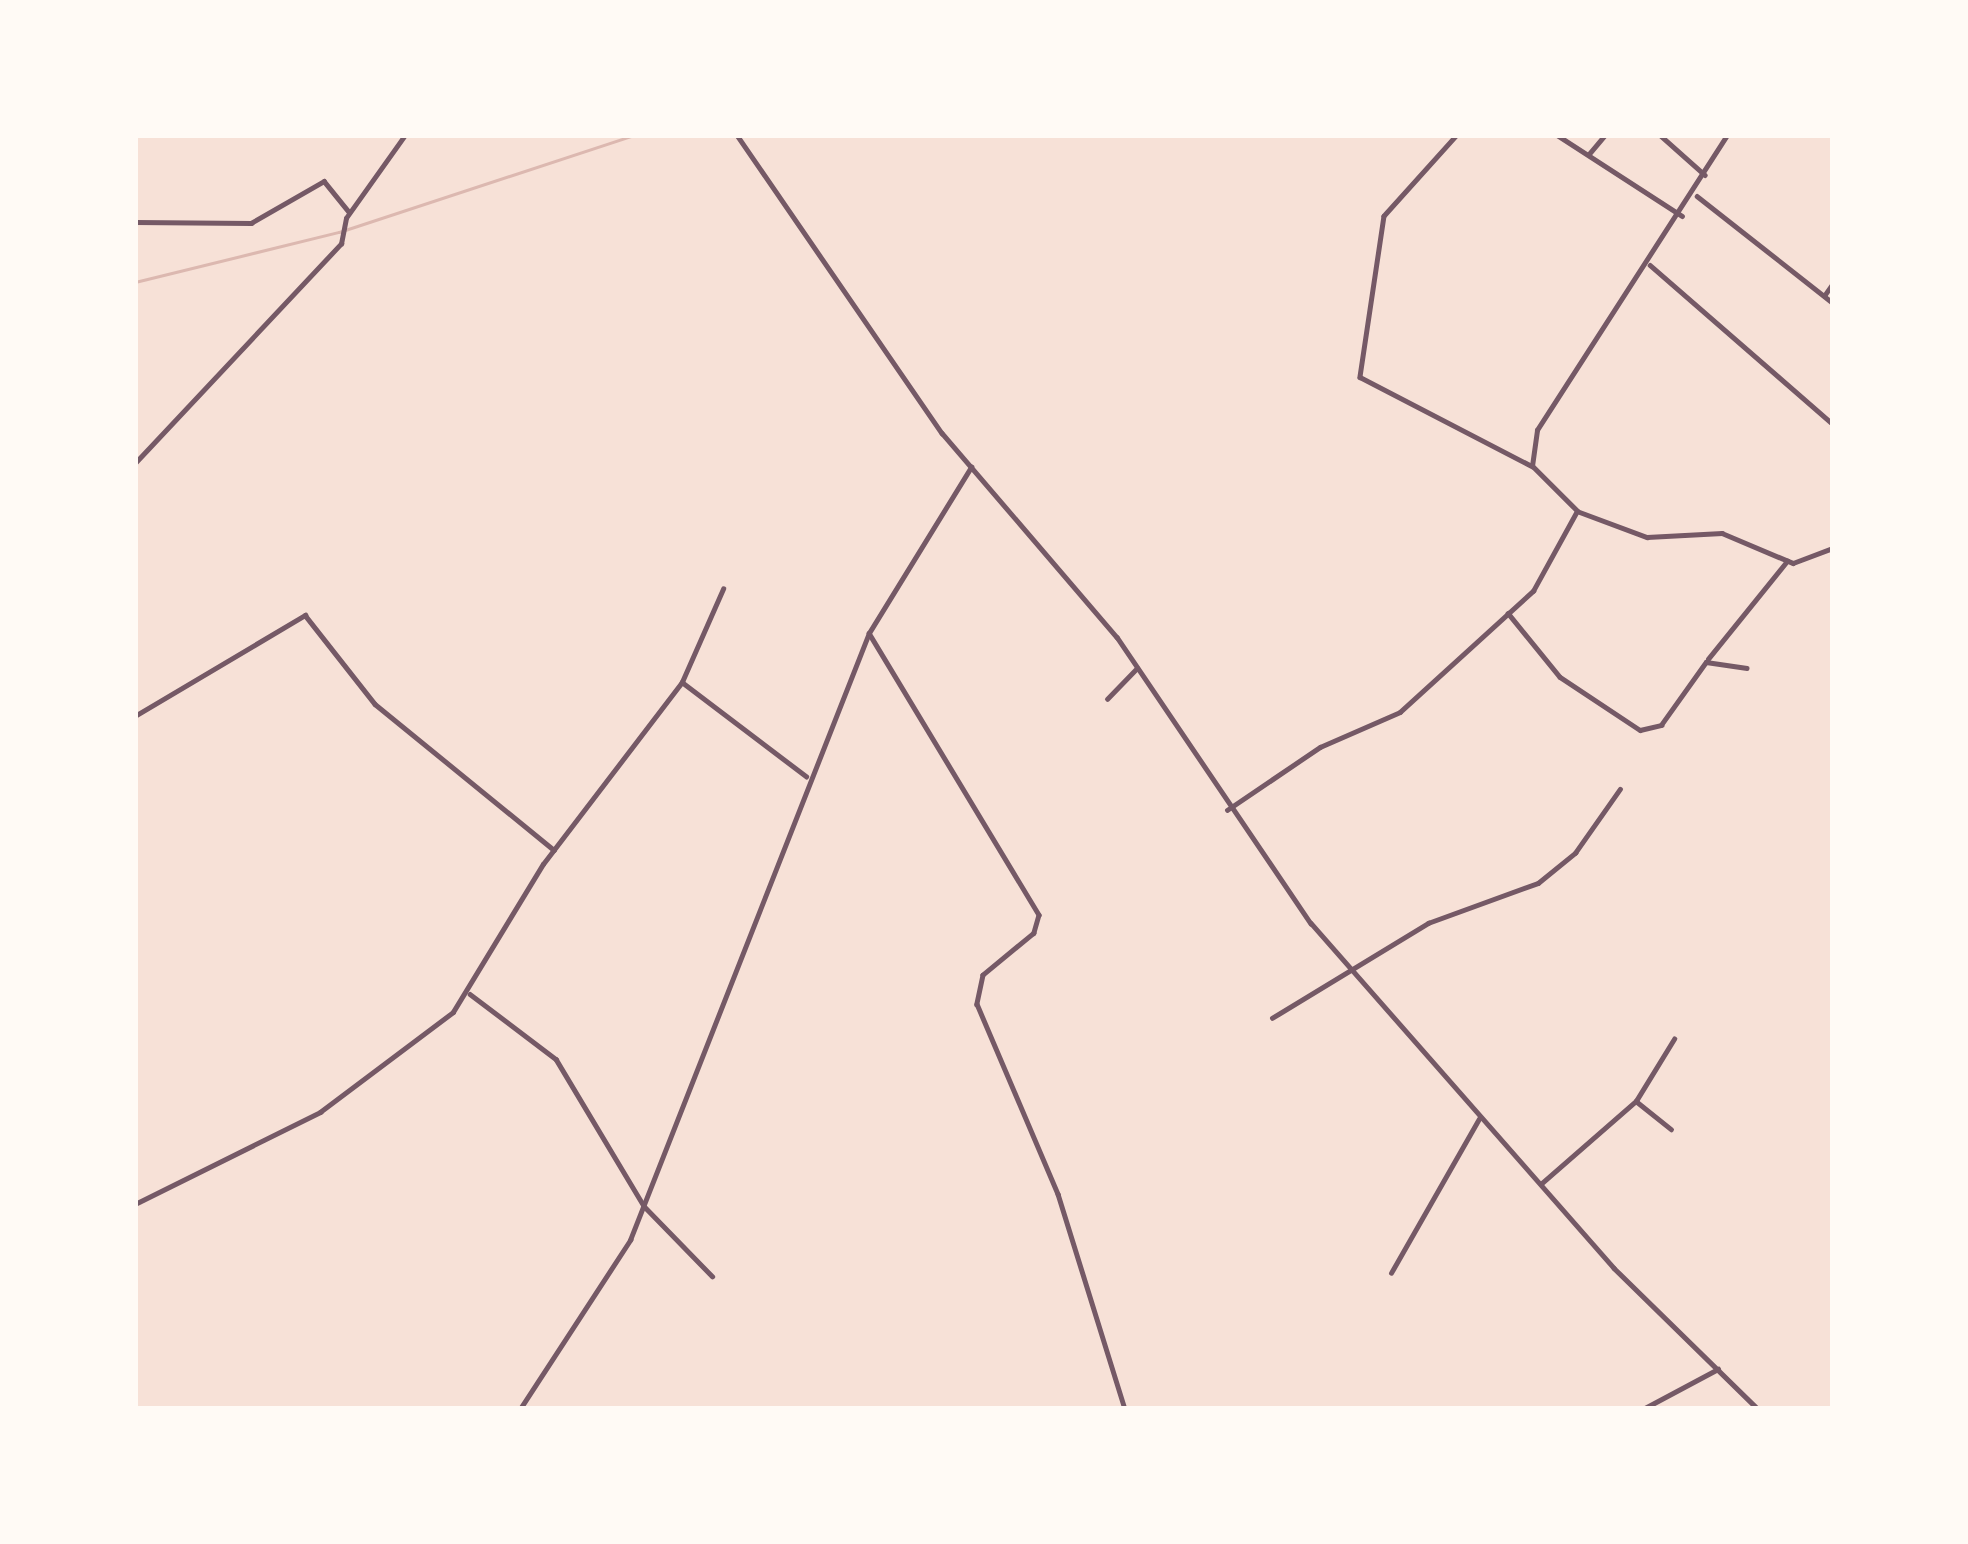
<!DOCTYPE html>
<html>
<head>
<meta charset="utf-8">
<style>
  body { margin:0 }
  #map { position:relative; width:1968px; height:1544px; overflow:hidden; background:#f7e1d7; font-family:"PT Sans",sans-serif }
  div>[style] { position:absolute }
  .stream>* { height:3px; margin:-1.5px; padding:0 1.5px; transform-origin:1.5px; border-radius:1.5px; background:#dcb8b0 }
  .minor>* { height:4.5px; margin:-2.25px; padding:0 2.25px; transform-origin:2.25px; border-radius:2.25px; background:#755966 }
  span { translate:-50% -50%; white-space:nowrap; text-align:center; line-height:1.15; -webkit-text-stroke:12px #fffaf5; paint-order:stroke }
  .frame { position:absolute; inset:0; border:138px solid #fffaf5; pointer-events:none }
</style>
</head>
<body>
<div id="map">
  <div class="stream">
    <div style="left:135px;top:282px;width:210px;rotate:-13.8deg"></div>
    <div style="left:339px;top:232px;width:311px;rotate:-18.2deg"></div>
  </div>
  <div class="minor">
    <div style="left:737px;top:135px;width:362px;rotate:55.5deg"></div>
    <div style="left:942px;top:433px;width:269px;rotate:49.4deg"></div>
    <div style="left:1117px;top:637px;width:346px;rotate:55.9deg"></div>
    <div style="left:1311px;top:923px;width:459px;rotate:48.7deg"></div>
    <div style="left:1614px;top:1268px;width:202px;rotate:44.4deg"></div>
    <div style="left:1457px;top:135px;width:109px;rotate:132deg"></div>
    <div style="left:1384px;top:216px;width:163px;rotate:98.5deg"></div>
    <div style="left:1360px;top:377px;width:194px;rotate:27.4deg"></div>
    <div style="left:1557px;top:135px;width:149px;rotate:32.9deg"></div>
    <div style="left:1660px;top:135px;width:60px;rotate:41.6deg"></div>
    <div style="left:1589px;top:154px;width:25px;rotate:-50deg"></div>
    <div style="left:1697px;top:196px;width:173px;rotate:38.2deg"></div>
    <div style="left:135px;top:222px;width:116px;rotate:0.5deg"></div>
    <div style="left:251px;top:223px;width:84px;rotate:-29.9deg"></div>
    <div style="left:324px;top:181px;width:40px;rotate:51deg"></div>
    <div style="left:1650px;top:265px;width:242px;rotate:41deg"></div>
    <div style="left:1824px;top:296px;width:16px;rotate:-55deg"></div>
    <div style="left:135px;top:463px;width:301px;rotate:-46.8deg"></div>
    <div style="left:341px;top:244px;width:26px;rotate:-79deg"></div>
    <div style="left:346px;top:218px;width:102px;rotate:-54.6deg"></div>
    <div style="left:1577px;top:511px;width:75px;rotate:20.4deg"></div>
    <div style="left:1647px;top:537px;width:75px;rotate:-3.1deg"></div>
    <div style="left:1722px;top:533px;width:77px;rotate:22.9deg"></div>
    <div style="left:1793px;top:563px;width:43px;rotate:-20.6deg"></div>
    <div style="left:1508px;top:613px;width:82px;rotate:50.9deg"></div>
    <div style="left:1560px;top:677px;width:96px;rotate:33.5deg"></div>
    <div style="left:1640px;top:730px;width:22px;rotate:-13deg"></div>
    <div style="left:1661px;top:725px;width:77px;rotate:-54.5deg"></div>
    <div style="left:1706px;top:662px;width:41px;rotate:8.3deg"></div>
    <div style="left:869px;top:633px;width:329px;rotate:58.9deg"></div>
    <div style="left:1039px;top:915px;width:19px;rotate:106deg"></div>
    <div style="left:1034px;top:933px;width:66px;rotate:140.5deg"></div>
    <div style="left:983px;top:975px;width:30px;rotate:102deg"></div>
    <div style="left:977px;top:1004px;width:207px;rotate:66.9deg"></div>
    <div style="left:1058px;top:1194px;width:225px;rotate:72.7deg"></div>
    <div style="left:1708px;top:659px;width:126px;rotate:-51.1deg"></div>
    <div style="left:682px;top:682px;width:102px;rotate:-66.2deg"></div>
    <div style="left:1107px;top:699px;width:43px;rotate:-45.9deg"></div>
    <div style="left:135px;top:716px;width:198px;rotate:-30.7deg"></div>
    <div style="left:305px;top:615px;width:113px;rotate:51.8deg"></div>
    <div style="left:375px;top:704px;width:231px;rotate:39.2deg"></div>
    <div style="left:1227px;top:810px;width:112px;rotate:-34.1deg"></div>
    <div style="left:1320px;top:747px;width:87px;rotate:-23.6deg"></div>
    <div style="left:1400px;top:712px;width:180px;rotate:-42.3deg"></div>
    <div style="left:1533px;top:591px;width:91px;rotate:-61.2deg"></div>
    <div style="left:1577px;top:511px;width:64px;rotate:-135deg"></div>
    <div style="left:1532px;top:466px;width:36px;rotate:-82deg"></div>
    <div style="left:1537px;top:430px;width:351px;rotate:-57.2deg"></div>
    <div style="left:470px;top:994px;width:108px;rotate:37.1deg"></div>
    <div style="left:556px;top:1059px;width:171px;rotate:59.1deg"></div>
    <div style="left:644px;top:1206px;width:98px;rotate:45.8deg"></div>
    <div style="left:1272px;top:1018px;width:183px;rotate:-31.3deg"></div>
    <div style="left:1428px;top:923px;width:117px;rotate:-20deg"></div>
    <div style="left:1538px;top:883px;width:48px;rotate:-39deg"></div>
    <div style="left:1575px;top:853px;width:78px;rotate:-54.9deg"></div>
    <div style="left:1636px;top:1101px;width:45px;rotate:38.7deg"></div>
    <div style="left:1542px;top:1183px;width:125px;rotate:-41.1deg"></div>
    <div style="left:1636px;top:1101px;width:73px;rotate:-58.5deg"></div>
    <div style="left:135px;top:1204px;width:207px;rotate:-26.4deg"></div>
    <div style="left:320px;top:1112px;width:166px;rotate:-36.9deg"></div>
    <div style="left:453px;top:1012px;width:173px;rotate:-58.7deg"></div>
    <div style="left:543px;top:864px;width:229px;rotate:-52.6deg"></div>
    <div style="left:682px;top:682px;width:156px;rotate:37.2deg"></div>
    <div style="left:1391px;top:1273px;width:177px;rotate:-60.3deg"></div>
    <div style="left:520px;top:1409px;width:202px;rotate:-56.9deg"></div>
    <div style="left:630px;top:1240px;width:652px;rotate:-68.51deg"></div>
    <div style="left:869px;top:633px;width:195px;rotate:-58.4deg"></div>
    <div style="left:1643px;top:1409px;width:85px;rotate:-28.1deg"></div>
  </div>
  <div class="frame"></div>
</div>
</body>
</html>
